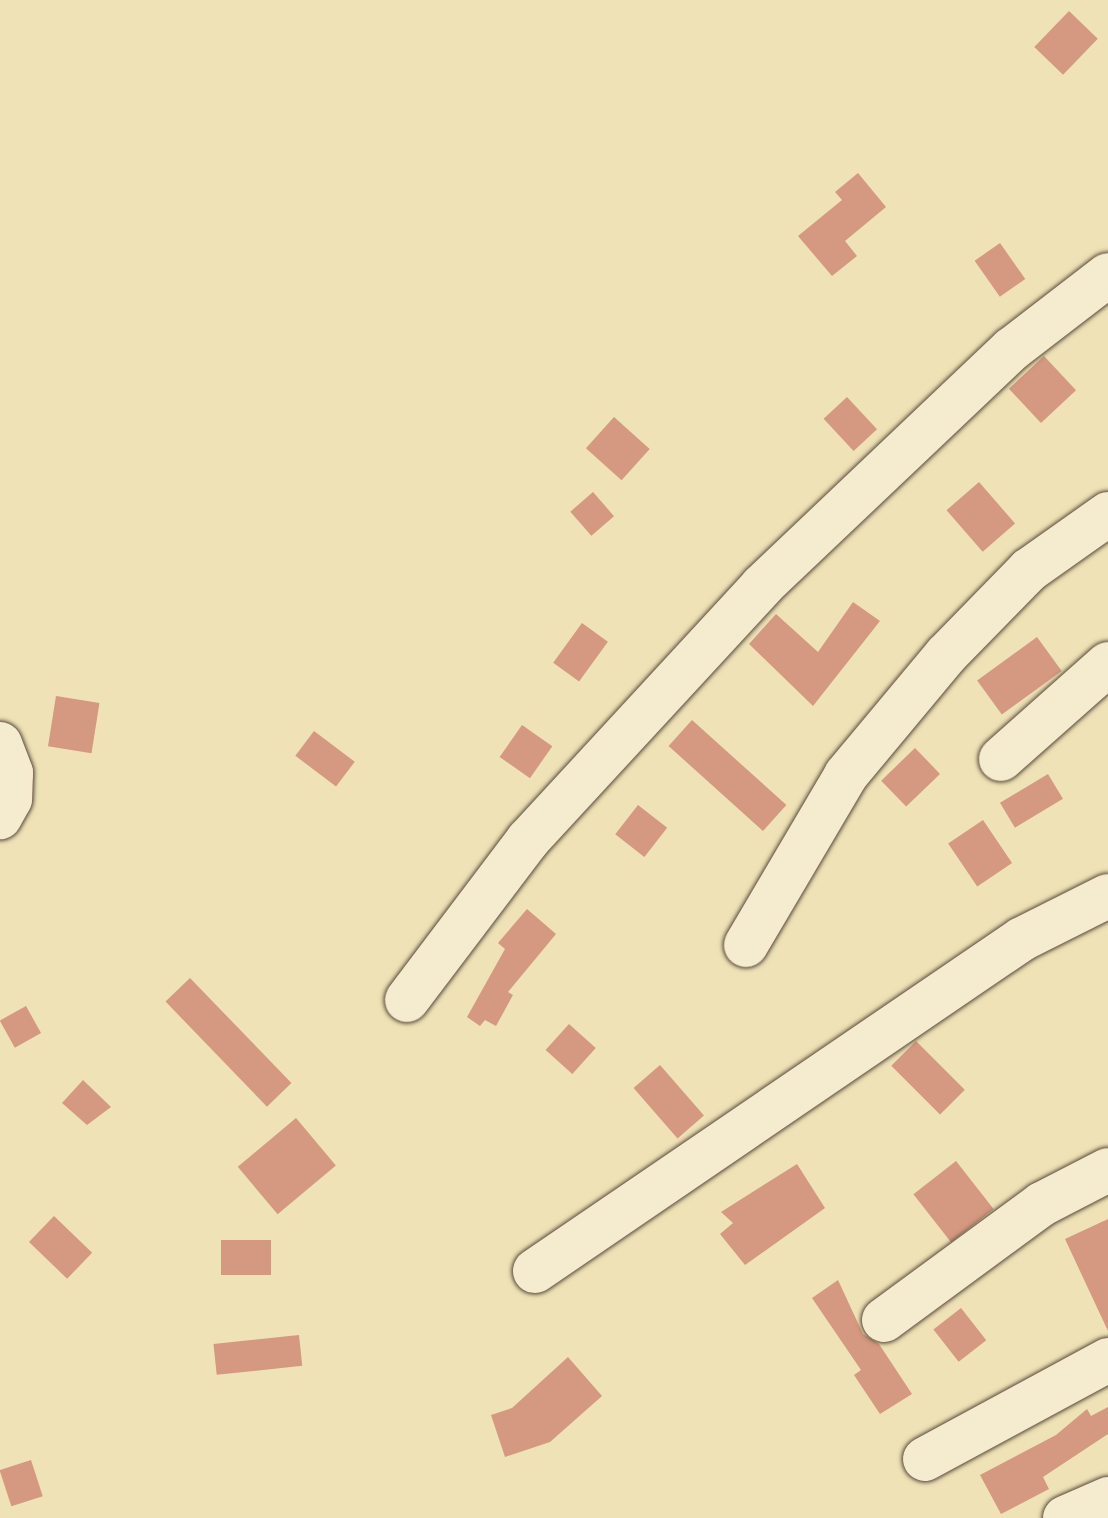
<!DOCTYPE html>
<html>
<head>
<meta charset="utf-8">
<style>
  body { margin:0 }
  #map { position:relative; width:1108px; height:1518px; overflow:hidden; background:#efe2b6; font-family:"EB Garamond",serif }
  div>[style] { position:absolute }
  .building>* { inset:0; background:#d59881; transform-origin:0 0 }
  .roads { filter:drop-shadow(0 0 2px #584a3a) drop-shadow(0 0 2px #584a3a) }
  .minor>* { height:44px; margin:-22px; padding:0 22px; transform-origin:22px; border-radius:22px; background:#f5ecd0 }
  span { translate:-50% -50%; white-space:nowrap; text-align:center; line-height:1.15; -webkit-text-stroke:6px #f5ecd0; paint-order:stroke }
</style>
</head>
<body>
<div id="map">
  <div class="building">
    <div style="left:1069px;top:11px;width:40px;height:50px;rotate:44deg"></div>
    <div style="clip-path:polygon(858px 173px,886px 207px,845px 241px,857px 256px,832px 276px,798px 236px,842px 200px,835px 192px)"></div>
    <div style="left:1000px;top:243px;width:44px;height:31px;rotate:55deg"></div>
    <div style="left:1044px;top:356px;width:47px;height:48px;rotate:47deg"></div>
    <div style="left:847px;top:397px;width:44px;height:32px;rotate:47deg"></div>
    <div style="left:614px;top:417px;width:48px;height:42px;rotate:42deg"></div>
    <div style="left:979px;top:482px;width:55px;height:43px;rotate:49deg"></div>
    <div style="left:593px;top:492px;width:32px;height:30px;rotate:49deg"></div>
    <div style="clip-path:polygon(853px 602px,880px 621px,813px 706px,749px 644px,776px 614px,818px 652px)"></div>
    <div style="left:582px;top:623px;width:32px;height:49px;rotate:36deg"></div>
    <div style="left:1037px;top:637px;width:42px;height:74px;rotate:54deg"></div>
    <div style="left:56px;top:696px;width:44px;height:51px;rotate:9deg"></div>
    <div style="left:692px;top:720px;width:127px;height:35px;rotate:42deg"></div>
    <div style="left:522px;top:725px;width:37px;height:39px;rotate:35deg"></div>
    <div style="left:314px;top:731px;width:51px;height:31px;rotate:37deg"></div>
    <div style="left:915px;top:748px;width:36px;height:47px;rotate:46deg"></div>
    <div style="left:1048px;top:774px;width:29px;height:56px;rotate:59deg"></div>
    <div style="left:638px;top:805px;width:37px;height:37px;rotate:38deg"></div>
    <div style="left:983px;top:820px;width:52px;height:42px;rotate:56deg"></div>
    <div style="clip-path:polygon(527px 909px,556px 934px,508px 992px,513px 995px,496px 1026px,485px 1020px,480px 1026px,467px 1017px,505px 949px,498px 943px)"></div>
    <div style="left:190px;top:978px;width:146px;height:34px;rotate:46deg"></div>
    <div style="left:26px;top:1006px;width:31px;height:30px;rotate:61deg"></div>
    <div style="left:569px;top:1024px;width:36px;height:35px;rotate:42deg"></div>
    <div style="left:916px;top:1041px;width:69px;height:35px;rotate:45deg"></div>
    <div style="left:660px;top:1065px;width:67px;height:35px;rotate:49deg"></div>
    <div style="clip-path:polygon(83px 1080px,111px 1107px,87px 1125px,62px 1103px)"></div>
    <div style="left:296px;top:1118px;width:62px;height:76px;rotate:50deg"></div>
    <div style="left:956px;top:1161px;width:61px;height:54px;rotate:52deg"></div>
    <div style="clip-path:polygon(797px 1164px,825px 1208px,745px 1265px,720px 1234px,733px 1223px,721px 1212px)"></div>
    <div style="left:54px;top:1216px;width:53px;height:36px;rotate:44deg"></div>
    <div style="clip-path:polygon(1108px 1219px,1108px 1331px,1065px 1239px)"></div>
    <div style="left:221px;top:1240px;width:50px;height:35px"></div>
    <div style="clip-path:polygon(838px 1280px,863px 1334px,879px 1344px,912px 1394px,880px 1414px,854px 1375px,861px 1370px,812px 1298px)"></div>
    <div style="left:961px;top:1308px;width:41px;height:35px;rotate:52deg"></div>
    <div style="left:299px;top:1335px;width:31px;height:86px;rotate:84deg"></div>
    <div style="clip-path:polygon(568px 1357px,602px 1396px,550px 1442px,505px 1457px,491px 1415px,512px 1408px)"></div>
    <div style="clip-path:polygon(1108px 1407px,1108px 1434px,1043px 1477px,1049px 1489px,1001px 1514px,980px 1475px,1056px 1435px,1087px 1409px,1091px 1416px)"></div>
    <div style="left:31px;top:1460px;width:38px;height:33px;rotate:72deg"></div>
  </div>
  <div class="roads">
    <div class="minor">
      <div style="left:0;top:744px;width:31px;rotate:69deg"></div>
      <div style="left:11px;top:773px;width:26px;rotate:92deg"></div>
      <div style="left:10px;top:799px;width:21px;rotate:119deg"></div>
      <div style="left:1001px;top:759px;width:143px;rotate:-41.6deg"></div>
      <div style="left:746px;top:945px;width:197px;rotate:-59.5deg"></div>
      <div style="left:846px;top:775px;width:156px;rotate:-50.2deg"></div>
      <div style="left:946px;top:655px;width:119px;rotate:-45.7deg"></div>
      <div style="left:1029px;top:570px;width:97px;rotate:-35.3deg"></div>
      <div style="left:407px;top:1000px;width:201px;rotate:-52.9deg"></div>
      <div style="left:528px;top:840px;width:345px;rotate:-47.3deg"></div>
      <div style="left:762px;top:586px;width:344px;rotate:-43.5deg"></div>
      <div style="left:1012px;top:349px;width:121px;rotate:-37.6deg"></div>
      <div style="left:535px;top:1271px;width:589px;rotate:-34.28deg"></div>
      <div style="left:1022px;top:939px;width:96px;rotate:-26.6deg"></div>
      <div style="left:884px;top:1320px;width:196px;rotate:-36.3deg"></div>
      <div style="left:1042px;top:1204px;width:74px;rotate:-27.3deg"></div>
      <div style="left:925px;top:1459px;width:208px;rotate:-28.4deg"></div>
      <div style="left:1065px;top:1518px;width:47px;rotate:-23.8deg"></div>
    </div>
  </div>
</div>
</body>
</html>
